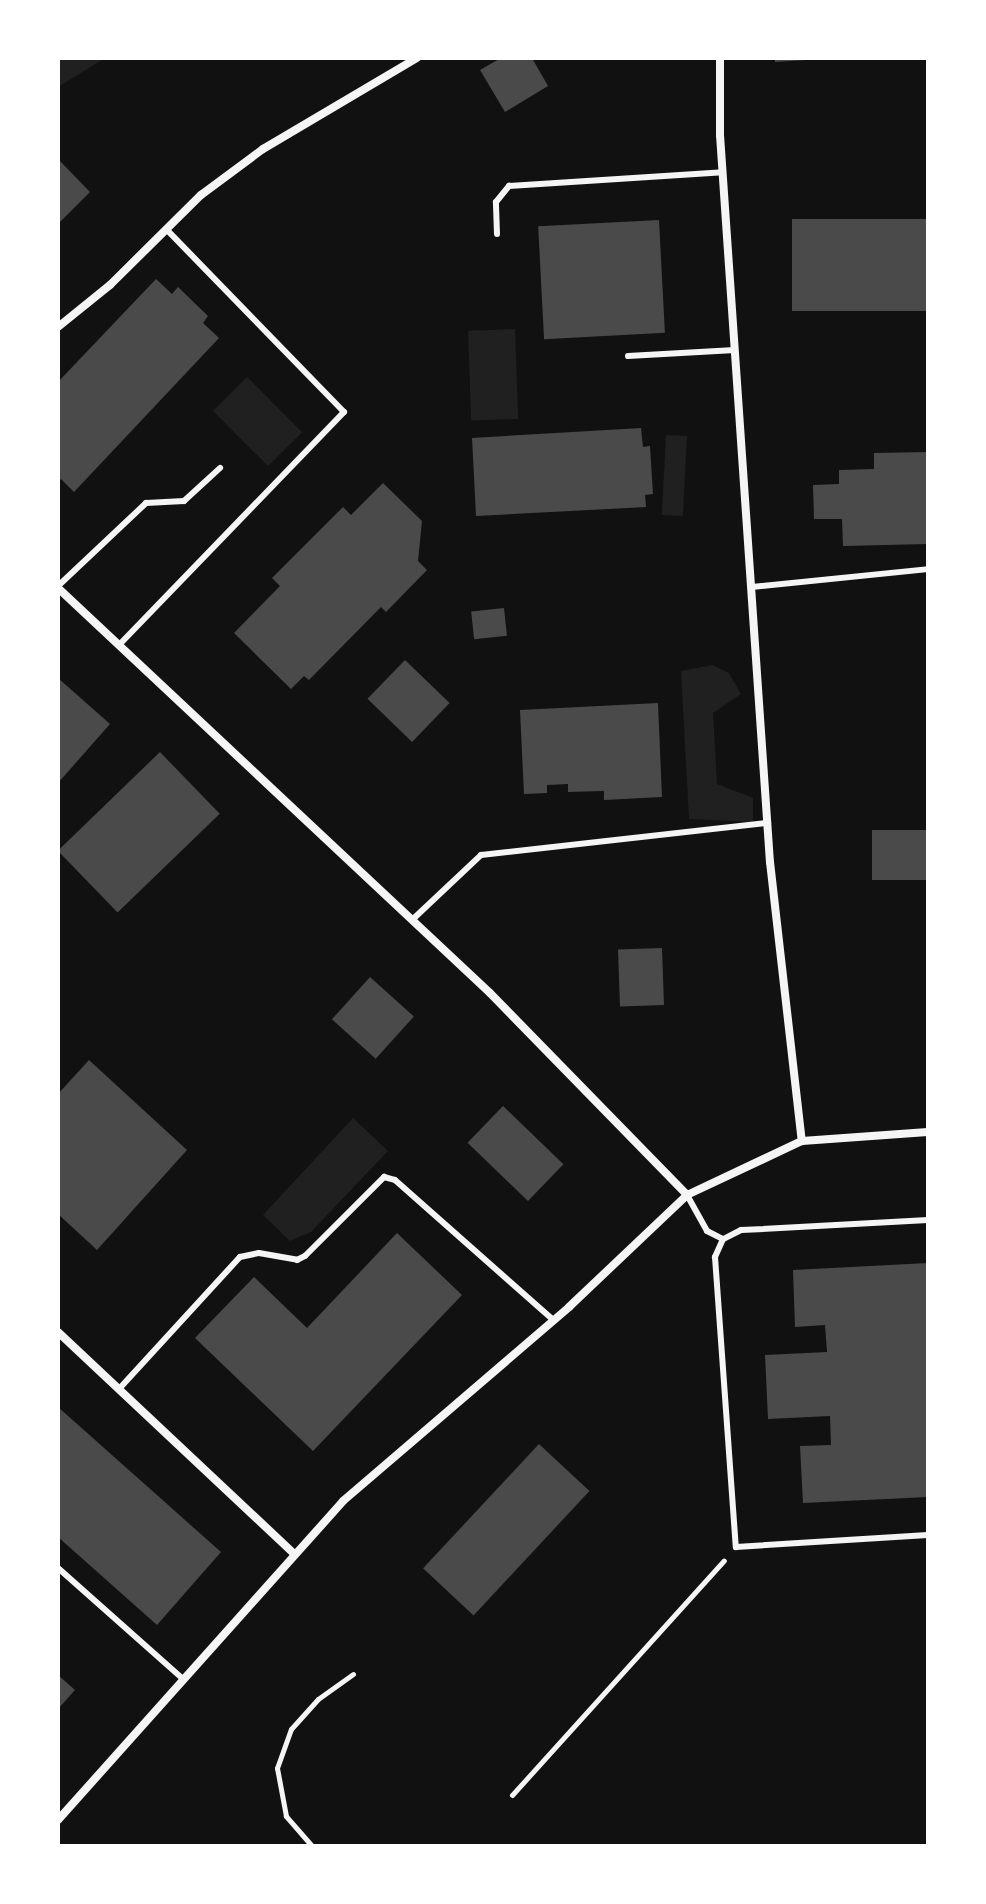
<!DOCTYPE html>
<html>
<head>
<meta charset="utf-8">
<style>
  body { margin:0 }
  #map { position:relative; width:986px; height:1904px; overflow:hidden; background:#111; font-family:"Sofia Sans Condensed",sans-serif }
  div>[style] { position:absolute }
  .green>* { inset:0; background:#202020; transform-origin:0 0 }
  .building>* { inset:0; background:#4a4a4a; transform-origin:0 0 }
  .path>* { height:5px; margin:-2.5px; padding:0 2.5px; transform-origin:2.5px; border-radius:2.5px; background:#f5f5f5 }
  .service>* { height:6px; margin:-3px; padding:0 3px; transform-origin:3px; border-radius:3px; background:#f5f5f5 }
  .minor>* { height:8px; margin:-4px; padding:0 4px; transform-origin:4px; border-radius:4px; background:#f5f5f5 }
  span { translate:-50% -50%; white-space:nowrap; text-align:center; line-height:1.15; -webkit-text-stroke:8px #fff; paint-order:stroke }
  .frame { position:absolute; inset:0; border:60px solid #fff; pointer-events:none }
</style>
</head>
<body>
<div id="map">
  <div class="green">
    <div style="clip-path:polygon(58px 58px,105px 58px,58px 87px)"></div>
    <div style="left:515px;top:329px;width:90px;height:47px;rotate:88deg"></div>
    <div style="left:247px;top:377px;width:78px;height:48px;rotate:45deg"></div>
    <div style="left:666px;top:435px;width:21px;height:80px;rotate:3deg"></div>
    <div style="clip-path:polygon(712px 665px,729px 673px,741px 694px,713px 713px,717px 784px,753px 798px,753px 822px,689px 819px,681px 671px)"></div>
    <div style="clip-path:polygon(353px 1118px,388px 1151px,311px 1232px,290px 1241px,263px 1215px)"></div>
  </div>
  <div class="building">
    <div style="clip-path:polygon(501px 58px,532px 58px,548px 86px,505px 112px,480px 70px)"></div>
    <div style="clip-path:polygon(775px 58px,806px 58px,806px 60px,775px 62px)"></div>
    <div style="clip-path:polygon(58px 159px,90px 192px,58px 224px)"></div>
    <div style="left:928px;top:219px;width:92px;height:136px;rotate:90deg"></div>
    <div style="left:659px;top:220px;width:113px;height:121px;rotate:87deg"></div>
    <div style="clip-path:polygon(156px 279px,172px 294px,178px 287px,208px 316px,203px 323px,219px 338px,74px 492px,61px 479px,58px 483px,58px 382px)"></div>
    <div style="clip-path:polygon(641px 428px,643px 447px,650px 446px,653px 494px,645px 495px,646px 507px,476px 516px,472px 438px)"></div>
    <div style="clip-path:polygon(928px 452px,928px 544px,843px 546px,842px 519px,814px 519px,813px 485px,839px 484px,839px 470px,874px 469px,874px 453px)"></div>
    <div style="clip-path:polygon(383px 483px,422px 521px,418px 561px,427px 570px,386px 612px,381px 607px,309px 680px,304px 676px,291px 689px,234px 633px,280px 586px,272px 578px,343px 507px,351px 515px)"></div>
    <div style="left:504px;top:608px;width:28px;height:33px;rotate:84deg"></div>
    <div style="left:405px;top:660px;width:62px;height:54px;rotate:44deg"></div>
    <div style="clip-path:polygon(58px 678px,110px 724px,58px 783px)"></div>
    <div style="clip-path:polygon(658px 703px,662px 797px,604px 800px,604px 791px,568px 792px,568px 784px,547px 785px,547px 793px,524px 794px,520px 710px)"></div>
    <div style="left:160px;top:752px;width:86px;height:142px;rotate:46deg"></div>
    <div style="left:928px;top:830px;width:50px;height:56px;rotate:90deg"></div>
    <div style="left:662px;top:948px;width:57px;height:44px;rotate:88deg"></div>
    <div style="left:370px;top:977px;width:59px;height:57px;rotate:42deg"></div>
    <div style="clip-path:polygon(89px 1060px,187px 1150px,97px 1250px,58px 1214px,58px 1094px)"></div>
    <div style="left:503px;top:1106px;width:84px;height:51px;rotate:44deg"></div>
    <div style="clip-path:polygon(397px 1233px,462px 1295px,313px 1451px,195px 1338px,254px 1277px,307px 1328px)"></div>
    <div style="clip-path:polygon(928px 1263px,928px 1497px,803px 1503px,800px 1446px,831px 1445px,830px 1416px,768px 1419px,765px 1355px,827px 1352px,825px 1325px,795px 1327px,793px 1270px)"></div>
    <div style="clip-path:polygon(58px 1407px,221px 1552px,157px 1625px,58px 1537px)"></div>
    <div style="left:539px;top:1444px;width:69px;height:170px;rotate:43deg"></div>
    <div style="clip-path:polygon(58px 1675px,75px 1690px,58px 1709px)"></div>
  </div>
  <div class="path">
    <div style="left:512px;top:1795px;width:316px;rotate:-47.9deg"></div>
    <div style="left:312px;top:1846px;width:40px;rotate:-131deg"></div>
    <div style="left:286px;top:1816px;width:49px;rotate:-100.6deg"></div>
    <div style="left:277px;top:1768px;width:41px;rotate:-70.3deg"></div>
    <div style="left:291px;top:1729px;width:40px;rotate:-48deg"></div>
    <div style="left:318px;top:1699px;width:43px;rotate:-35.5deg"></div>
  </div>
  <div class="service">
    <div style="left:497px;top:234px;width:32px;rotate:-92deg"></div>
    <div style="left:496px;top:202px;width:21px;rotate:-51deg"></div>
    <div style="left:509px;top:186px;width:214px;rotate:-3.7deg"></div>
    <div style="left:628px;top:356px;width:107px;rotate:-3.2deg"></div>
    <div style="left:58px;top:586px;width:121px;rotate:-43.3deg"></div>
    <div style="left:146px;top:503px;width:38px;rotate:-3deg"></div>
    <div style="left:184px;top:501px;width:49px;rotate:-42.5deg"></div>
    <div style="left:752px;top:587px;width:177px;rotate:-5.8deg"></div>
    <div style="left:119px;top:645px;width:324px;rotate:-46deg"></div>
    <div style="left:344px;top:412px;width:255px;rotate:-134.2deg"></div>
    <div style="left:412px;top:920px;width:95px;rotate:-43.3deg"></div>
    <div style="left:481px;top:855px;width:289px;rotate:-6.4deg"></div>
    <div style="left:687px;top:1195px;width:41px;rotate:60.9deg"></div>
    <div style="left:707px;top:1231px;width:18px;rotate:27deg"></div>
    <div style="left:928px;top:1220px;width:187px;rotate:176.9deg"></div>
    <div style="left:741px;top:1230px;width:20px;rotate:153deg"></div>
    <div style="left:723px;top:1239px;width:20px;rotate:114deg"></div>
    <div style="left:715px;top:1257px;width:291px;rotate:85.9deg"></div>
    <div style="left:736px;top:1547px;width:192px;rotate:-3.6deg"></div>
    <div style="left:119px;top:1389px;width:179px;rotate:-47.5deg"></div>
    <div style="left:240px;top:1257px;width:19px;rotate:-12deg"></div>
    <div style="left:259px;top:1253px;width:39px;rotate:10deg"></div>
    <div style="left:297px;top:1260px;width:9px;rotate:-27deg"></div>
    <div style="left:305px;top:1256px;width:112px;rotate:-45deg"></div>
    <div style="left:384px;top:1177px;width:11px;rotate:15deg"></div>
    <div style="left:395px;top:1180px;width:211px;rotate:41.5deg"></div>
    <div style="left:58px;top:1568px;width:167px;rotate:41.6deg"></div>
  </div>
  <div class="minor">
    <div style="left:720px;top:58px;width:77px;rotate:90deg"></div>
    <div style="left:720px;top:135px;width:729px;rotate:86.07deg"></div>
    <div style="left:770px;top:862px;width:281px;rotate:83.5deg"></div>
    <div style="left:58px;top:327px;width:67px;rotate:-38.9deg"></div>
    <div style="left:110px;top:285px;width:128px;rotate:-44.7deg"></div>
    <div style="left:201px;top:195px;width:77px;rotate:-36.6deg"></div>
    <div style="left:263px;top:149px;width:179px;rotate:-30.6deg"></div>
    <div style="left:58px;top:588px;width:592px;rotate:43.15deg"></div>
    <div style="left:490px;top:993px;width:282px;rotate:45.7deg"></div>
    <div style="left:58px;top:1332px;width:324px;rotate:43.2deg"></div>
    <div style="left:58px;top:1820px;width:428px;rotate:-48.2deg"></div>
    <div style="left:343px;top:1501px;width:298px;rotate:-40.6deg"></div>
    <div style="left:569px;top:1307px;width:163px;rotate:-43.5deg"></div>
    <div style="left:687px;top:1195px;width:127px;rotate:-25.2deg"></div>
    <div style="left:802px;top:1141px;width:126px;rotate:-4.1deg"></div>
  </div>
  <div class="frame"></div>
</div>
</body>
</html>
